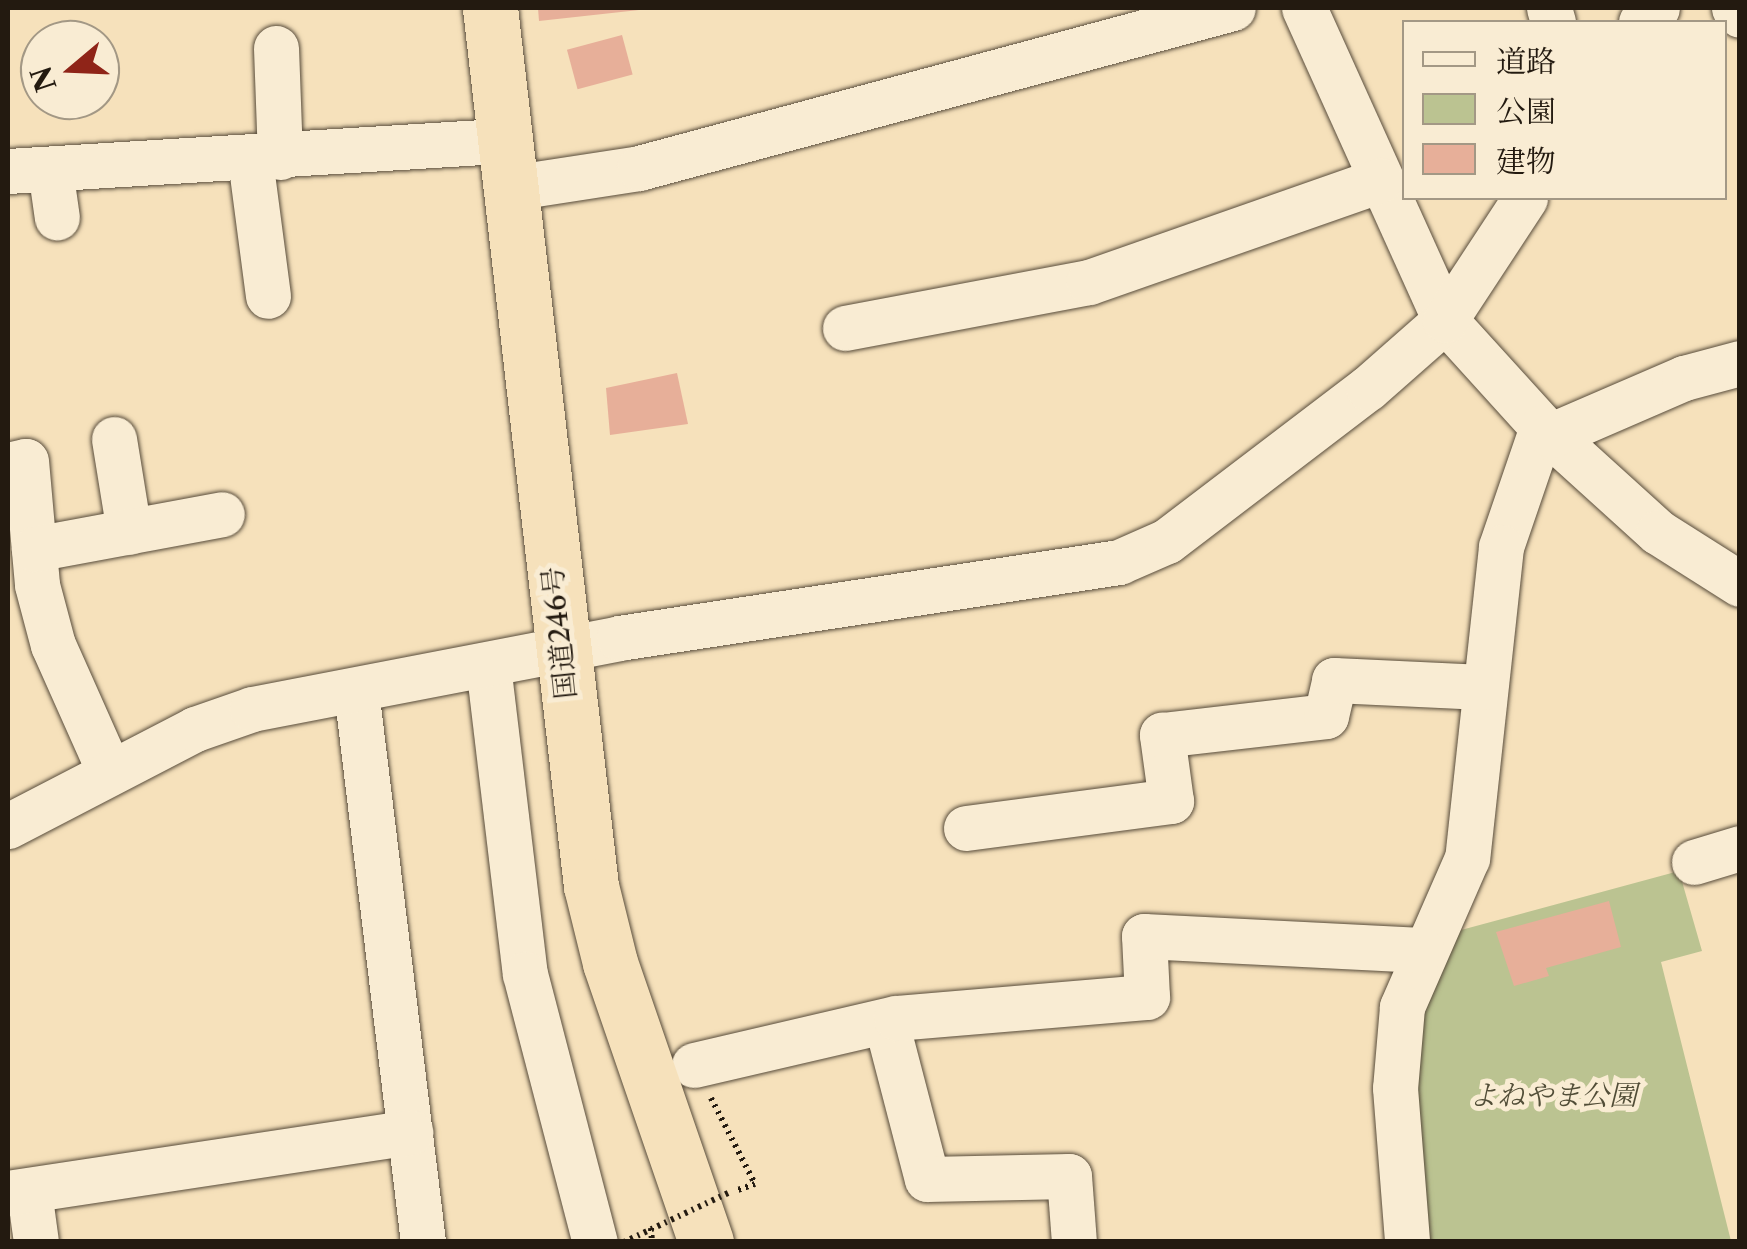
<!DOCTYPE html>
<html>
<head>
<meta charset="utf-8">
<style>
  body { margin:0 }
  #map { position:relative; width:1747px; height:1249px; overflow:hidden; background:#f6e1bb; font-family:"Libre Caslon Text","Noto Serif JP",serif }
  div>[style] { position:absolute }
  .green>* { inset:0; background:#bbc391 }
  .building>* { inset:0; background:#e7af99; transform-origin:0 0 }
  .path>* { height:6px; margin-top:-3px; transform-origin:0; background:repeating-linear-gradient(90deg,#231a10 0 2.5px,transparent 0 7.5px) }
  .roads { filter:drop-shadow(0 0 2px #584c3b) drop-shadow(0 0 2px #584c3b) }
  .minor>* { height:45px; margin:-22.5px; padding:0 22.5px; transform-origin:22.5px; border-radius:22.5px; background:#f9ecd3 }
  .highway>* { height:55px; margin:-27.5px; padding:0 27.5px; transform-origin:27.5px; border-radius:27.5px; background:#f6e1bb }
  .path-bridge>* { height:6px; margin-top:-3px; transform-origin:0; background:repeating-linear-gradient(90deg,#231a10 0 2.5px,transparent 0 7.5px) }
  span { translate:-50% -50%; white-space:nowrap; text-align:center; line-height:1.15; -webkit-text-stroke:10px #f9ecd3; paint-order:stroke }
  .street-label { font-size:28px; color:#231a10 }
  .park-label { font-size:28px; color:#514d37; font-style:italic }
  .frame { position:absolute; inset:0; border:10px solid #231a10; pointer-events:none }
  .legend { position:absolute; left:1402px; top:20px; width:325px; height:180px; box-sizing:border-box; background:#f9ecd3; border:2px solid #a39885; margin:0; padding:12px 18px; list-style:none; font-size:30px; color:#231a10 }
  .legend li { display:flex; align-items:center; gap:20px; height:50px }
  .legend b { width:50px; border:2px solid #a39885 }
  .north { position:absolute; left:20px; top:20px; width:100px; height:100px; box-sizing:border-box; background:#f9ecd3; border:2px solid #a39885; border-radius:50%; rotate:251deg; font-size:28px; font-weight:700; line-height:40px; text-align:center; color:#231a10 }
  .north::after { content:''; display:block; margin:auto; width:35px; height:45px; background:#8f2418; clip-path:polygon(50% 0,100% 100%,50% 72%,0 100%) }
</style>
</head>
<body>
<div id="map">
  <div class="green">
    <div style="clip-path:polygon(1679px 871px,1702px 951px,1661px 962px,1731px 1241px,1423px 1241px,1412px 1047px,1450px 933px)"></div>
  </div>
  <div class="building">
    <div style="clip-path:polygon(538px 8px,639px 8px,639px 10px,539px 21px)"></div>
    <div style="left:622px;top:35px;width:41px;height:57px;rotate:75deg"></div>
    <div style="clip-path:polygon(677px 373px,688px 424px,610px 435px,606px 388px)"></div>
    <div style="clip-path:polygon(1609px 901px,1621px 947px,1546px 968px,1549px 976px,1514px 986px,1496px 932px)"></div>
  </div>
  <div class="path">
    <div style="left:711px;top:1098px;width:97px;rotate:62.9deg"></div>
    <div style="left:755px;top:1184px;width:21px;rotate:161deg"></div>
    <div style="left:651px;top:1228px;width:14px;rotate:86deg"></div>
  </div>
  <div class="roads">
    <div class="minor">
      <div style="left:1304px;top:8px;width:342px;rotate:65.7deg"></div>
      <div style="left:1445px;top:320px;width:144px;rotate:47.8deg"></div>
      <div style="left:1542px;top:427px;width:127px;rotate:108.9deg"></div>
      <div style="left:1501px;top:547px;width:313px;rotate:96.2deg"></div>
      <div style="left:1467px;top:858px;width:163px;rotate:113.6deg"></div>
      <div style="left:1402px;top:1007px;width:81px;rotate:94.9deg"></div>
      <div style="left:1395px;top:1088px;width:154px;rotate:85.5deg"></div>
      <div style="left:1549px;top:8px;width:15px;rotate:74deg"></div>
      <div style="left:1734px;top:8px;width:9px;rotate:49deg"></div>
      <div style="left:1641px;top:22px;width:21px;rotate:-41deg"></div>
      <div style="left:276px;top:48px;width:109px;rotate:87.9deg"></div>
      <div style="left:250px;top:159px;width:138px;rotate:82.5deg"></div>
      <div style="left:50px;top:169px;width:49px;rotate:81.9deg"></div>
      <div style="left:8px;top:171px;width:497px;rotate:-3.5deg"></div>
      <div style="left:509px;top:188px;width:132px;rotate:-8.7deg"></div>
      <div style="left:639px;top:168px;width:615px;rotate:-15.08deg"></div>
      <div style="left:845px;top:328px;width:248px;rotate:-10.7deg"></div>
      <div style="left:1089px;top:282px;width:308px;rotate:-19.3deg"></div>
      <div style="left:1542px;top:427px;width:156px;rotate:42.2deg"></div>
      <div style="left:1658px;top:532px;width:97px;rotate:32.4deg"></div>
      <div style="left:1552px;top:435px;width:144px;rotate:-23.4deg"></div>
      <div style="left:1684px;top:378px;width:58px;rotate:-15deg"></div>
      <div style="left:114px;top:439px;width:94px;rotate:80.8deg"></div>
      <div style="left:8px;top:465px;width:18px;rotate:-13deg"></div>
      <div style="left:26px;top:461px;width:124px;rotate:84.9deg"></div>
      <div style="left:37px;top:585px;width:62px;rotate:75.1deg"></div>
      <div style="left:53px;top:645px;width:138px;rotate:66deg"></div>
      <div style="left:34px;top:549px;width:191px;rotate:-10.5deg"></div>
      <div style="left:488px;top:665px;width:311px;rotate:83.2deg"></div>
      <div style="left:525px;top:974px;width:277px;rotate:75.4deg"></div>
      <div style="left:356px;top:690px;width:556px;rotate:83.08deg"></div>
      <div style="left:8px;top:826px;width:211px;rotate:-27.4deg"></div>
      <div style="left:195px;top:729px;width:60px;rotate:-19.3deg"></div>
      <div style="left:252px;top:709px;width:374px;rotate:-10.9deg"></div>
      <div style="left:619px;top:638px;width:506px;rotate:-8.64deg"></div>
      <div style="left:1119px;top:562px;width:52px;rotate:-23.6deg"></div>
      <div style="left:1167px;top:541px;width:253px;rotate:-37.3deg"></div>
      <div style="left:1368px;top:388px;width:103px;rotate:-41.4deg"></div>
      <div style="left:1445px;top:320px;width:146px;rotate:-56.7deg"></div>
      <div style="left:966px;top:828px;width:207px;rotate:-7.5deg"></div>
      <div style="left:1171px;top:801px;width:67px;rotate:-97.8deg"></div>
      <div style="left:1162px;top:735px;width:165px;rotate:-6.6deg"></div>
      <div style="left:1326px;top:716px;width:37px;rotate:-77deg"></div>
      <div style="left:1334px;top:680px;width:149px;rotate:2.7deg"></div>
      <div style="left:1694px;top:862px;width:48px;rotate:-16.9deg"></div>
      <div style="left:886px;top:1022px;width:162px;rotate:75.4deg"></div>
      <div style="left:927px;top:1179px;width:142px;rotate:-1.2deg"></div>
      <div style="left:1069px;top:1176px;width:66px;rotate:85.7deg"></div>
      <div style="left:694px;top:1065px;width:207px;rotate:-13.1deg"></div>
      <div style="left:896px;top:1018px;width:252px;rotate:-4.8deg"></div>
      <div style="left:1147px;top:997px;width:61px;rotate:-92.8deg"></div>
      <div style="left:1144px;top:936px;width:278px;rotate:2.9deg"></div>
      <div style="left:29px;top:1191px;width:51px;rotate:82.2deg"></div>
      <div style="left:8px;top:1193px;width:407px;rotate:-8.6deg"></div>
    </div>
    <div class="highway">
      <div style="left:490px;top:8px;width:884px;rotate:83.44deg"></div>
      <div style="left:591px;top:886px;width:79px;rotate:76.1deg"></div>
      <div style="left:610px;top:963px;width:295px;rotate:71deg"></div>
    </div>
  </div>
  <div class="path-bridge">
    <div style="left:624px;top:1242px;width:115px;rotate:-25.2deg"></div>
  </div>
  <div class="street-label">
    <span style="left:559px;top:633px;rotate:-96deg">国道246号</span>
  </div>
  <div class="park-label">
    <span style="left:1553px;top:1095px">よねやま公園</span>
  </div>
  <div class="frame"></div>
  <ul class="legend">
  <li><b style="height:12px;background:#f9ecd3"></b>道路</li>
  <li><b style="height:28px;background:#bbc391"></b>公園</li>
  <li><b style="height:28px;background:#e7af99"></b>建物</li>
  </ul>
  <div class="north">N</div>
</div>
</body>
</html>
